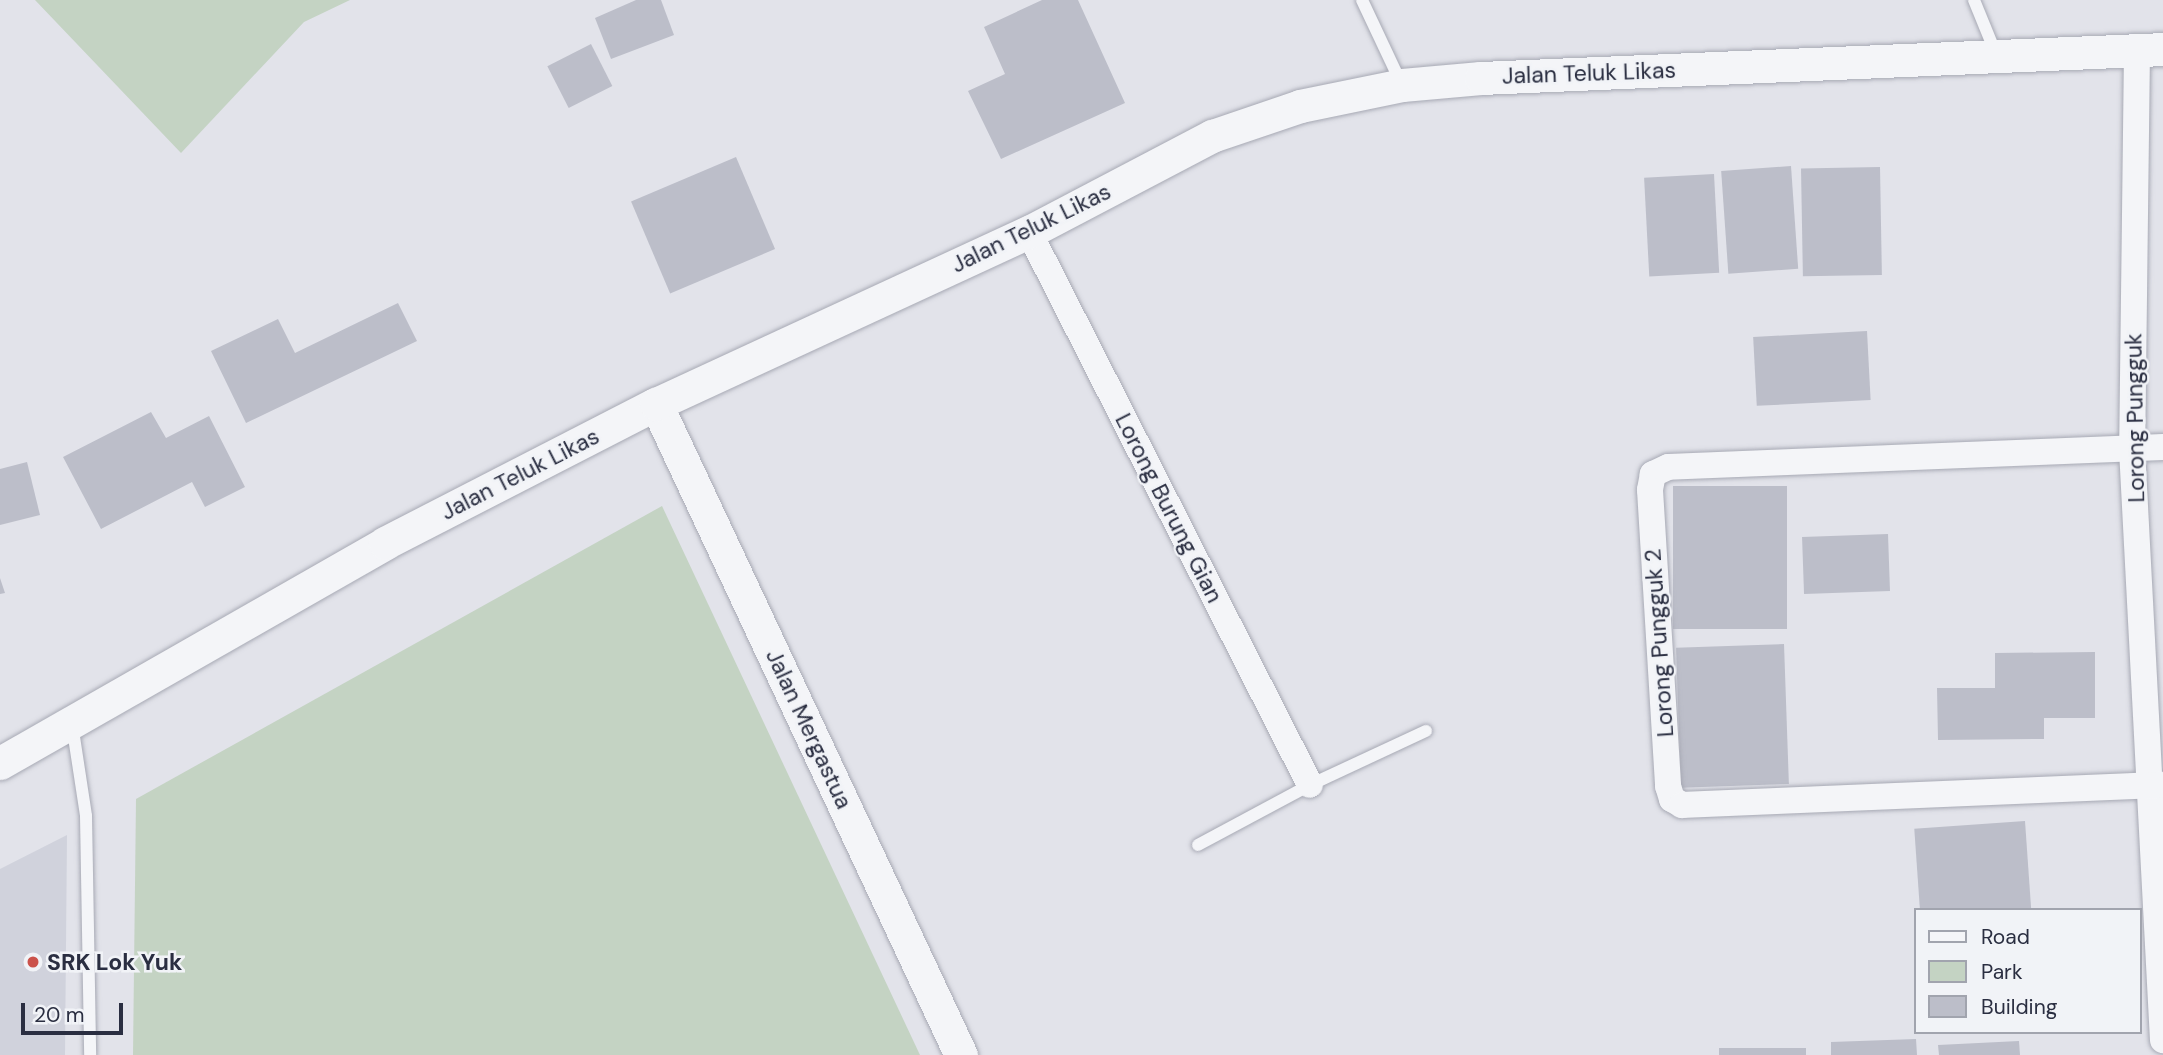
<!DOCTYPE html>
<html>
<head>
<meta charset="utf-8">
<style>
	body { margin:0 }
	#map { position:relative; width:2163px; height:1055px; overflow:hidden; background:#e2e3ea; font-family:"DM Sans",sans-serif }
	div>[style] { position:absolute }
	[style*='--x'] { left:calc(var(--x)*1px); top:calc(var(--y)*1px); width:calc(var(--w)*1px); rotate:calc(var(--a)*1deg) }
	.built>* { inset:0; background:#d0d2dc }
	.green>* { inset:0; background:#c4d3c3 }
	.building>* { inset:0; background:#bcbec9; transform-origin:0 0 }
	.roads { filter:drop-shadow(0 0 2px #a7a9b4) drop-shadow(0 0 2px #a7a9b4) }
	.service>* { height:12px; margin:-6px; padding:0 6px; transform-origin:6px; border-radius:6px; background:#f4f5f8 }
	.minor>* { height:26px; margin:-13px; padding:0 13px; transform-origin:13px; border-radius:13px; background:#f4f5f8 }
	.tertiary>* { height:33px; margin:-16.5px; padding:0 16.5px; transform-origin:16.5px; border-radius:16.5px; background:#f4f5f8 }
	.dots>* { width:19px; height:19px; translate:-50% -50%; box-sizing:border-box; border:4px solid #f1f3f7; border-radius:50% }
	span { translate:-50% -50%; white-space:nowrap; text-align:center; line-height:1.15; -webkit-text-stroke:5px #f1f3f7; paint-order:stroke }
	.street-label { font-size:23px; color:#2a2e41 }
	.poi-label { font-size:23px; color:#2a2e41; font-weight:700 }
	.left { translate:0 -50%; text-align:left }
	.legend { position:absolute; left:1914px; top:908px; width:228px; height:126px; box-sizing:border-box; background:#f1f3f7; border:2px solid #a1a4ae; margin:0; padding:9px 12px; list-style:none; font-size:21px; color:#2a2e41 }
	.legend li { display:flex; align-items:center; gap:14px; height:35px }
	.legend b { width:35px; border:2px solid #a1a4ae }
	.scale { position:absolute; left:21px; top:1003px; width:102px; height:32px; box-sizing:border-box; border:4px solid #2a2e41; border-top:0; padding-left:9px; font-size:21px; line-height:24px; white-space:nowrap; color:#2a2e41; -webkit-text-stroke:5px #f1f3f7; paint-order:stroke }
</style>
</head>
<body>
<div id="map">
	<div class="built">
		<div style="clip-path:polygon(67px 835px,65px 1055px,0 1055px,0 869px)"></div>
	</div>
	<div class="green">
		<div style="clip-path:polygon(35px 0,350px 0,304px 22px,181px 153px)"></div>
		<div style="clip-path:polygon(662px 506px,920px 1055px,133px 1055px,136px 799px)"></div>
	</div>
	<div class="building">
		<div style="clip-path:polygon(636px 0,661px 0,674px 35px,611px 59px,595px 18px)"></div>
		<div style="clip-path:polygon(1042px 0,1078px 0,1125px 103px,1001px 159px,968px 91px,1005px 74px,984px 27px)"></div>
		<div style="left:591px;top:44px;width:47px;height:49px;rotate:63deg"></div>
		<div style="left:736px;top:157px;width:100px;height:114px;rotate:67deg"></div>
		<div style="left:1791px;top:166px;width:103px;height:70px;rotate:86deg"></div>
		<div style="left:1880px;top:167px;width:108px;height:79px;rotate:89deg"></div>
		<div style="left:1714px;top:174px;width:99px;height:70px;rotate:87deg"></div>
		<div style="clip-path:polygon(398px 303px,417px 341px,246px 423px,211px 351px,278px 319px,295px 353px)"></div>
		<div style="left:1867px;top:331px;width:69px;height:114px;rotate:87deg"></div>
		<div style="clip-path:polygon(151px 412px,166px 438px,209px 416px,245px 487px,205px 507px,192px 482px,101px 529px,63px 457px)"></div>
		<div style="clip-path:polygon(27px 462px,40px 515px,0 525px,0 469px)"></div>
		<div style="left:1787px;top:486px;width:143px;height:114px;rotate:90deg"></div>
		<div style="left:1888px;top:534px;width:57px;height:86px;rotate:88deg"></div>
		<div style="clip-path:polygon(0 578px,5px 593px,0 594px)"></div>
		<div style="left:1784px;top:644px;width:140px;height:108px;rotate:88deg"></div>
		<div style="clip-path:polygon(2095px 652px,2095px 718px,2044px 718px,2044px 739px,1938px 740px,1937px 688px,1995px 688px,1995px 653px)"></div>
		<div style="left:2025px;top:821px;width:89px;height:111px;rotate:86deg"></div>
		<div style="clip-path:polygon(1916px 1039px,1917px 1055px,1831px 1055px,1831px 1042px)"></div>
		<div style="clip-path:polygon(2019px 1041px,2020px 1055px,1939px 1055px,1938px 1045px)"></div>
		<div style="left:1719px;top:1048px;width:87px;height:7px"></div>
	</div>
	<div class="roads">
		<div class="service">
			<div style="--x:1362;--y:0;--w:94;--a:64.8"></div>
			<div style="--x:1974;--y:0;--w:58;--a:67.8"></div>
			<div style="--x:72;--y:724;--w:93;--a:81.3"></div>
			<div style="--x:86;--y:816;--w:239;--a:89"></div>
			<div style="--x:1198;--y:845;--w:127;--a:-28.2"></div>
			<div style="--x:1310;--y:785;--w:128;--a:-25"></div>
		</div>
		<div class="minor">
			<div style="--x:2137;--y:50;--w:399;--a:90.7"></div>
			<div style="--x:2132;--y:449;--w:592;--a:87"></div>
			<div style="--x:1029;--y:232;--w:620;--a:63.06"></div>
			<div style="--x:2163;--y:447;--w:495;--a:177.7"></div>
			<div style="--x:1668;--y:467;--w:17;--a:155"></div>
			<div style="--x:1653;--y:474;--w:16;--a:101"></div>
			<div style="--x:1650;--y:490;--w:297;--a:86.5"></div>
			<div style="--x:1668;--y:786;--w:14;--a:73"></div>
			<div style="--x:1672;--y:799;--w:12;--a:31"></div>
			<div style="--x:1682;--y:805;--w:481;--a:-2.4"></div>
		</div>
		<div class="tertiary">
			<div style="--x:656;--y:404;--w:719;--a:64.9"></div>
			<div style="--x:0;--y:763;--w:443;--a:-29.7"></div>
			<div style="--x:385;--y:543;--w:305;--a:-27.2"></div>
			<div style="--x:656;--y:404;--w:411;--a:-24.8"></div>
			<div style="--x:1029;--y:232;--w:207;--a:-27.7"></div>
			<div style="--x:1212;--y:136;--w:93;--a:-18.8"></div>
			<div style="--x:1300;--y:106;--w:104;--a:-11.6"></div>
			<div style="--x:1402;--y:85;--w:79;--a:-5.1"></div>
			<div style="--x:1481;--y:78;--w:683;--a:-2.43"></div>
		</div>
	</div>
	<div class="dots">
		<div style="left:33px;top:962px;background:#cb524b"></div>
	</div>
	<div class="street-label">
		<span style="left:1589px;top:73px;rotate:-2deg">Jalan Teluk Likas</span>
		<span style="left:1031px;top:228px;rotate:-26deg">Jalan Teluk Likas</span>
		<span style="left:2135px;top:418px;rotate:-91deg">Lorong Pungguk</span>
		<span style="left:520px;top:474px;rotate:-27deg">Jalan Teluk Likas</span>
		<span style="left:1169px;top:508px;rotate:63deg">Lorong Burung Gian</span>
		<span style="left:1659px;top:643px;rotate:-94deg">Lorong Pungguk 2</span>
		<span style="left:809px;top:729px;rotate:65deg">Jalan Mergastua</span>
	</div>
	<div class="poi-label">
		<span class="left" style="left:47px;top:962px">SRK Lok Yuk</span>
	</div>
	<ul class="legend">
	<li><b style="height:9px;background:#f4f5f8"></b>Road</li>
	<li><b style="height:19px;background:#c4d3c3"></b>Park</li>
	<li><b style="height:19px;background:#bcbec9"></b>Building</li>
	</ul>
	<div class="scale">20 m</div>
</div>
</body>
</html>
